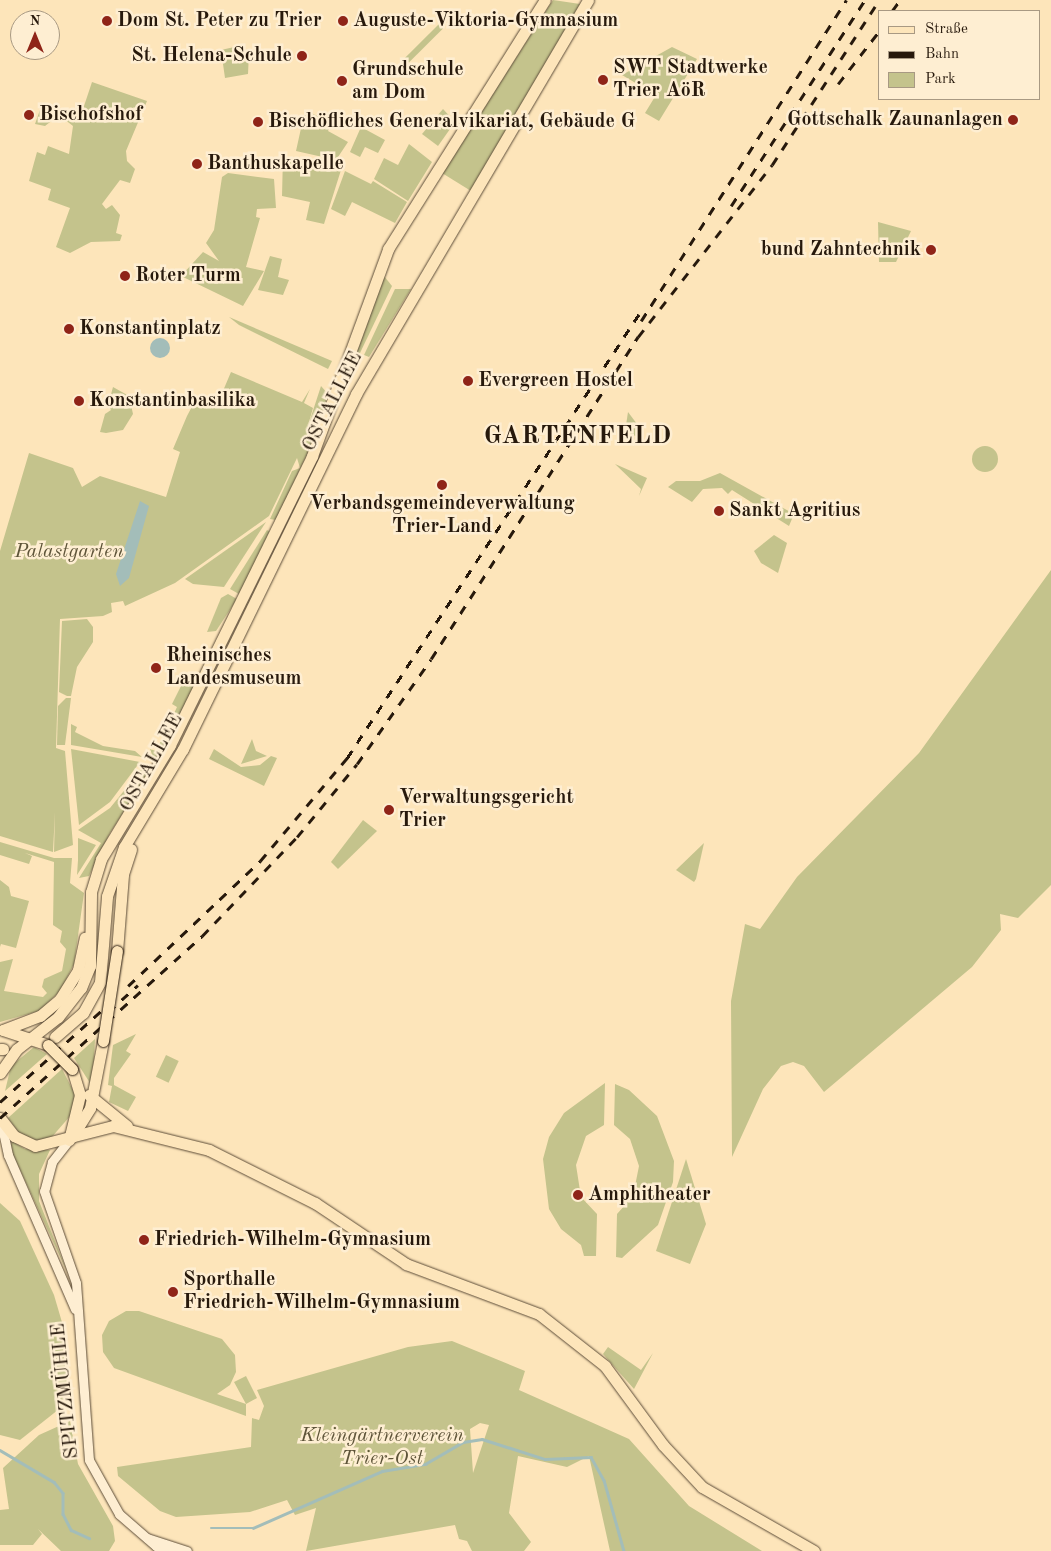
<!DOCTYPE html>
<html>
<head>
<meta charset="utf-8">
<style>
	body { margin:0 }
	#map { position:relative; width:1051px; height:1551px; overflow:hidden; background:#fde5ba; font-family:"Old Standard TT",serif }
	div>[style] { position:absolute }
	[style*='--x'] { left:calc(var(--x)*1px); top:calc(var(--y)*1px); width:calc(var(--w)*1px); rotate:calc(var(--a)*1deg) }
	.green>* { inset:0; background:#c4c38c; transform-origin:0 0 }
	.round { border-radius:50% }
	.water>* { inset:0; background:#a3bdb9 }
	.stream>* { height:2.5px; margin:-1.25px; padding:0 1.25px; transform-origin:1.25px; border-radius:1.25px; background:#a3bdb9 }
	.roads { filter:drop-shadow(0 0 1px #5c4c38) drop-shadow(0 0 1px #5c4c38) }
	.minor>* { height:9px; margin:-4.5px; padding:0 4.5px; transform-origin:4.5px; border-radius:4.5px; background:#feeed2 }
	.major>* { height:11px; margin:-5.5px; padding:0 5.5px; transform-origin:5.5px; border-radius:5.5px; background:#fde5ba }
	.rail>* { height:2.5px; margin-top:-1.25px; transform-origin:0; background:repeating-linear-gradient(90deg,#27190c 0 9px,transparent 0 18px) }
	.bridges { filter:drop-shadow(0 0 1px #27190c) drop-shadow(0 0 1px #27190c) }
	.major-bridge>* { height:11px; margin:-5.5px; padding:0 5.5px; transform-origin:5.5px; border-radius:5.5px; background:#fde5ba }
	.dots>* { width:14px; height:14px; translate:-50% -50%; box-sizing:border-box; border:2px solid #feeed2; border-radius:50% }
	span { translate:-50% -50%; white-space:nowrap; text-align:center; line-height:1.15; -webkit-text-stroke:5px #feeed2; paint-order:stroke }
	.poi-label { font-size:20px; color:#27190c; font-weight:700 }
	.left { translate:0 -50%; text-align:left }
	.right { translate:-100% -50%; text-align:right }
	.street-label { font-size:20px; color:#27190c }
	.park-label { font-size:20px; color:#5e5439; font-style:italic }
	.district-label { font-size:25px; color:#27190c; font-weight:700; letter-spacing:1px }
	.legend { position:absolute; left:878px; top:10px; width:162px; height:90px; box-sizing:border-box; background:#feeed2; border:1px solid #a89983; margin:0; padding:6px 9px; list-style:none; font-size:15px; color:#27190c }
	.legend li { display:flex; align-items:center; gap:10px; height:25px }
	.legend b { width:25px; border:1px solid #a89983 }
	.north { position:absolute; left:10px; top:10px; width:50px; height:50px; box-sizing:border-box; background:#feeed2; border:1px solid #a89983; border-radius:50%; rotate:0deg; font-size:14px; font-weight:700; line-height:20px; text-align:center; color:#27190c }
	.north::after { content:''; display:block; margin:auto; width:18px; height:22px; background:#8f2418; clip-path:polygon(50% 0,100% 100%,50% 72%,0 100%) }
</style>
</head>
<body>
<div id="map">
	<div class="green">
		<div style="clip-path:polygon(553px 0,580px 4px,471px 191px,442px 173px)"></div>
		<div style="left:440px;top:23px;width:6px;height:50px;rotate:45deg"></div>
		<div style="clip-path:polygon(243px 45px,243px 53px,249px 53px,248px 74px,225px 78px,221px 50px)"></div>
		<div style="clip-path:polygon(672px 47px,697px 59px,659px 121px,645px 113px,656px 95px,622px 75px)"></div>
		<div style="clip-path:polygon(92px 82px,147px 101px,126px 151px,127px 161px,135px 169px,130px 183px,120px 180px,102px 204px,106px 209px,112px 205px,120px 215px,116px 233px,122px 235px,120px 241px,91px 242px,70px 253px,56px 247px,70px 208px,48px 200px,51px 189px,29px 181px,37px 152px,45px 155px,48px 146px,69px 154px,73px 126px,59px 115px,45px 126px,35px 124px,41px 107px,80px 118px)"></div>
		<div style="clip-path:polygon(443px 109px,455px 122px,438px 146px,422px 134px)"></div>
		<div style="clip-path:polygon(305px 110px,332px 123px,328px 131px,348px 142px,336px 160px,296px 151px)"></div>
		<div style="clip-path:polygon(361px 127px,385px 140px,378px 153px,365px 147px,360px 157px,350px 152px)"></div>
		<div style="clip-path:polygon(409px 144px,432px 162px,408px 201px,374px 179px,384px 158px,398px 165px)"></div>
		<div style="clip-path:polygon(283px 156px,341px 170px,324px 224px,306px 220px,310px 202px,282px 196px)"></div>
		<div style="clip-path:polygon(345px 171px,371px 184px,373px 181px,407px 202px,395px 223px,352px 202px,345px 216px,331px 209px)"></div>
		<div style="clip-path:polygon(228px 173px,274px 179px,276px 208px,257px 209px,256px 217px,260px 218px,246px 267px,264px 271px,243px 306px,181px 276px,203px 252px,219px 261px,206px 243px,214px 230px,222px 177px)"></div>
		<div style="clip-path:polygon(878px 222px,911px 231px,896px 262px,879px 262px)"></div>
		<div style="clip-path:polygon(270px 256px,282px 259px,278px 277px,289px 280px,283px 295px,258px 290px)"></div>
		<div style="clip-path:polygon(384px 276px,392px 286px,360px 353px,357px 352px)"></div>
		<div style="clip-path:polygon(395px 289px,411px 289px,369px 357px,364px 355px)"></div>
		<div style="clip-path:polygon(229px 317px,332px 361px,328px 369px,239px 325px)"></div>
		<div style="clip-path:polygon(231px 372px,302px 402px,310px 389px,304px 403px,313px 408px,307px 429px,321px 386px,328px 394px,313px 442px,276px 520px,270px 519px,292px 471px,300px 468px,297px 458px,269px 516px,175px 583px,125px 606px,123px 601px,111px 603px,112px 612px,103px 616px,60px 619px,56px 748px,65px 751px,73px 845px,54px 852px,55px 812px,53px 852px,0 836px,0 551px,29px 453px,73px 468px,82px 487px,100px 476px,166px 497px,180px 452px,173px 449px,187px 416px,197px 397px,217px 405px)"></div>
		<div style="clip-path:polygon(113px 387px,129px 396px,133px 414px,123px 430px,106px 433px,100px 432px,105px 414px,111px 410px,108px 405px)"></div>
		<div style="clip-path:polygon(628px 412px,643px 432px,641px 438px,625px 432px)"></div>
		<div class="round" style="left:972px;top:446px;width:26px;height:26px"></div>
		<div style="clip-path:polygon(615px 464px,647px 478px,639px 496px,641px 489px)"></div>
		<div style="clip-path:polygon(720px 473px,794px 514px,789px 526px,732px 490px,728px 494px,722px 488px,703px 489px,692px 502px,668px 487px,676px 481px,700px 481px)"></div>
		<div style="clip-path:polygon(266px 522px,224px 587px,193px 584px,185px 579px)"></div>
		<div style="clip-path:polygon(267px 530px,271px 532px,239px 594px,230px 589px)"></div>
		<div style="clip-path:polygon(774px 535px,787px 543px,778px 573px,761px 563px,754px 551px)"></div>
		<div style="clip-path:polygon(1051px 570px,1051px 885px,1018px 918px,1000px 914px,1001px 930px,972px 967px,824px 1092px,804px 1066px,793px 1062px,781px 1066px,763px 1089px,732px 1157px,731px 1001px,745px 924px,760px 929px,797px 877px,919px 753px)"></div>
		<div style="clip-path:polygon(228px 594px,237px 599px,216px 631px,207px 632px,221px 598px)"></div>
		<div style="clip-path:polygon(87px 619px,93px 627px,93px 642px,77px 667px,71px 696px,67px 696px,59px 692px,62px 621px)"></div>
		<div style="clip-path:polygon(185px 678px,193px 678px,195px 683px,159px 757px,153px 757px,150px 749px,156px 751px,168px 727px,164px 720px,170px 722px,177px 707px,172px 704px)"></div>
		<div style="clip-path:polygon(66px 698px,71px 698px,65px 745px,57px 745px,58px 706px)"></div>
		<div style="clip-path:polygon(71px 724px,77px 727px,75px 732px,103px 746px,135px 751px,142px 757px,71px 745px)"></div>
		<div style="clip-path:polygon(252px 739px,256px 751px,267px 756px,241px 764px)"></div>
		<div style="clip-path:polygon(71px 749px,140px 762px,110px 802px,79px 825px)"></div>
		<div style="clip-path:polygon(214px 749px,241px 767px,260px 765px,271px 756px,277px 758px,264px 786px,209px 759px)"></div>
		<div style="clip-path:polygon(144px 766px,150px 771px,110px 833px,89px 876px,79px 878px,101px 843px,78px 830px,110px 808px)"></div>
		<div style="clip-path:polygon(363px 820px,377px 831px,338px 869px,331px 862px)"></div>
		<div style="clip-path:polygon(78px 838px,96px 845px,77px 875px,78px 860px)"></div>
		<div style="clip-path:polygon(0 842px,54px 858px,72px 858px,70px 883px,84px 893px,74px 964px,60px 991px,39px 1011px,0 1022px,0 962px,13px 959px,4px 991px,43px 997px,47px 993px,42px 987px,44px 979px,62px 971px,66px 949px,60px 942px,62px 931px,53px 925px,54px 862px,25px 853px,32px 856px,29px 864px,0 855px)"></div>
		<div style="clip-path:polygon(704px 843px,696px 879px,694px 882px,676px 870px)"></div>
		<div style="clip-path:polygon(0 880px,9px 887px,11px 896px,29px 901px,16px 948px,1px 944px,0 947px)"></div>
		<div style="clip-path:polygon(136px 1034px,126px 1051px,131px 1054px,114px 1078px,114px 1085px,136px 1097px,128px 1111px,109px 1102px,112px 1086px,108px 1085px,113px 1045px)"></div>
		<div style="clip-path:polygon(95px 1039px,94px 1060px,90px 1083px,74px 1058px)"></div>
		<div style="clip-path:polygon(34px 1047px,47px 1054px,5px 1091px,11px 1066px)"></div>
		<div style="left:166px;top:1055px;width:14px;height:24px;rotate:25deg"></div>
		<div style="clip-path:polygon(62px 1069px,75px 1094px,71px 1115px,51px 1138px,36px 1142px,22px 1137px,8px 1118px)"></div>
		<div style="clip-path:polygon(605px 1083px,604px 1125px,586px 1136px,576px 1165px,581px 1197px,597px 1214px,596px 1256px,584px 1256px,581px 1245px,561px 1229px,549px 1209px,543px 1159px,549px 1137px,564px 1113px)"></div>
		<div style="clip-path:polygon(615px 1084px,629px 1090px,657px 1116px,674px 1161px,673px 1182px,658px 1225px,622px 1258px,616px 1257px,617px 1214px,633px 1196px,639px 1166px,630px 1139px,614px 1125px)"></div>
		<div style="clip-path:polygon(12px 1141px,25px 1149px,50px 1150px,39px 1174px,39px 1201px,68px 1274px,10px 1148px)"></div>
		<div style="clip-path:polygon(686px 1159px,706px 1224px,690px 1264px,656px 1251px)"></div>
		<div style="clip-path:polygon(0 1203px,20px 1221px,54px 1295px,66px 1336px,68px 1402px,20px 1440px,0 1435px)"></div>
		<div style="clip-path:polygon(126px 1311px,139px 1311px,222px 1339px,235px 1355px,236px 1372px,230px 1385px,217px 1394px,246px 1404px,234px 1382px,246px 1376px,257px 1398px,246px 1404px,246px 1416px,114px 1368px,103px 1352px,102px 1335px,109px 1321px)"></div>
		<div style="clip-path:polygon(evenodd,452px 1341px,525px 1371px,519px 1390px,629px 1439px,689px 1506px,762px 1551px,610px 1551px,589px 1456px,567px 1467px,518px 1456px,509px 1513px,531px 1542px,524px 1551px,472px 1551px,467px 1541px,459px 1539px,455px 1525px,306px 1551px,316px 1508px,295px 1515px,287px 1500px,250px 1512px,176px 1517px,160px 1511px,118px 1476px,117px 1467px,251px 1447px,252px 1418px,259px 1420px,264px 1406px,257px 1390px,408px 1347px,452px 1341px,480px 1423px,489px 1425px,473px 1473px,470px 1429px,480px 1423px)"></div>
		<div style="clip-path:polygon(608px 1347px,641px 1370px,653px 1353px,634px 1389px,603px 1354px)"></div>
		<div style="clip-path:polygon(70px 1421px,78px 1464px,113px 1526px,115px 1541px,109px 1551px,61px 1551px,38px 1529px,42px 1534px,33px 1545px,0 1545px,0 1510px,9px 1509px,3px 1468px,39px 1435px)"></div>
	</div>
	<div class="water">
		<div class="round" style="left:150px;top:338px;width:20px;height:20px"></div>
		<div style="clip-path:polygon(140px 501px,149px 506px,129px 578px,120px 586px,116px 574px)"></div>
	</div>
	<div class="stream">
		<div style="--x:0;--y:1450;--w:63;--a:30.7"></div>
		<div style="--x:54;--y:1482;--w:14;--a:51"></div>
		<div style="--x:63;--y:1493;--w:21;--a:90"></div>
		<div style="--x:63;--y:1514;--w:18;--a:63"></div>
		<div style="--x:71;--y:1530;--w:20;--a:24"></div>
		<div style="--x:211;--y:1528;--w:42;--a:0"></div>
		<div style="--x:253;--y:1528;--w:141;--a:-23.8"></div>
		<div style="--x:382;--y:1471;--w:44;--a:-9.2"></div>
		<div style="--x:425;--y:1464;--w:44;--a:-30.1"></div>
		<div style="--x:463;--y:1442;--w:19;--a:-9"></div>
		<div style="--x:482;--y:1439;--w:66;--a:17.6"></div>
		<div style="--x:545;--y:1459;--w:46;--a:-2.5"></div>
		<div style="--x:591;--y:1457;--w:26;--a:61"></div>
		<div style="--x:604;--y:1480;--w:74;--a:74.3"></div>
	</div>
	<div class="roads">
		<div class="minor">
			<div style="--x:1;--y:1122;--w:34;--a:78"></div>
			<div style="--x:8;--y:1155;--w:168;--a:66.5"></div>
			<div style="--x:69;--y:1140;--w:28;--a:128"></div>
			<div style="--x:52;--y:1162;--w:30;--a:105"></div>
			<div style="--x:44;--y:1191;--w:97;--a:70.8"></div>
			<div style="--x:76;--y:1283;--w:177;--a:85.8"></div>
			<div style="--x:89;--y:1460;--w:62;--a:60.9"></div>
			<div style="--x:119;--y:1514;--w:49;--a:40.9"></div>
			<div style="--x:156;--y:1546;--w:13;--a:23"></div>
			<div style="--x:147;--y:1538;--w:42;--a:18"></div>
		</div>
		<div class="major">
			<div style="--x:117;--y:951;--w:77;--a:-85.5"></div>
			<div style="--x:123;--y:874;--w:26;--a:-72"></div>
			<div style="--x:3;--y:1030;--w:40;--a:-21"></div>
			<div style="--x:40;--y:1016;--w:26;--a:-40"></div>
			<div style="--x:60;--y:999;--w:34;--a:-58"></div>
			<div style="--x:78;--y:970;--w:33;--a:-78"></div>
			<div style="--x:3;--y:1030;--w:47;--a:18.4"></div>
			<div style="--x:55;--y:1037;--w:37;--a:-41"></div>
			<div style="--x:83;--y:1013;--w:35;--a:-61"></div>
			<div style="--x:100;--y:982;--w:86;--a:-85.3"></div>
			<div style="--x:107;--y:896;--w:52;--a:-70.9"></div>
			<div style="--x:124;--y:847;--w:114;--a:-59"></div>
			<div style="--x:183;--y:749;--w:395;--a:-64"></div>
			<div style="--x:356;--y:394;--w:457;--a:-59.5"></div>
			<div style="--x:0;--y:1049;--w:3;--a:0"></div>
			<div style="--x:0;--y:1073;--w:29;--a:-55"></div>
			<div style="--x:17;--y:1049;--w:52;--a:-38"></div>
			<div style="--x:58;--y:1017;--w:37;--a:-52"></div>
			<div style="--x:81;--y:988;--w:24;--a:-68"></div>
			<div style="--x:90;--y:966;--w:74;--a:-89.2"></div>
			<div style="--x:91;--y:892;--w:34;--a:-73"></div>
			<div style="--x:101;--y:859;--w:133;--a:-58.8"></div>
			<div style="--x:170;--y:745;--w:322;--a:-63.8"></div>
			<div style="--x:312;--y:456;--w:221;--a:-69.8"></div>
			<div style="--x:388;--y:249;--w:294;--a:-57.8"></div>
			<div style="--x:89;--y:1095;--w:49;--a:39.2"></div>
			<div style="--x:0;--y:1118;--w:23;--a:52"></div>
			<div style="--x:14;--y:1136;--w:23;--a:25"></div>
			<div style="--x:35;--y:1146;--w:81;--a:-14.4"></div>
			<div style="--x:113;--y:1126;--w:99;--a:14"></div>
			<div style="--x:209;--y:1150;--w:119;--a:26.6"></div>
			<div style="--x:315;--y:1203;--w:110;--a:33.8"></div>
			<div style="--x:406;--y:1264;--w:142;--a:20.6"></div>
			<div style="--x:539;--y:1314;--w:84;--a:38.2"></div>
			<div style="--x:605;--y:1366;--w:98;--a:53.7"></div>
			<div style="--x:663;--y:1445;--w:57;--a:47.1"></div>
			<div style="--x:702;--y:1487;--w:129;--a:29.7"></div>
			<div style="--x:72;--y:1137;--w:34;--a:-58"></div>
			<div style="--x:90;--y:1108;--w:68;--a:-79"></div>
			<div style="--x:69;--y:1140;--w:46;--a:-76.3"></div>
			<div style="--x:80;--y:1095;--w:27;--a:-107"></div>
		</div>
	</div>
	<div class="rail">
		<div style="--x:892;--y:11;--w:14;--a:-54"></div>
		<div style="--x:838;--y:84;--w:68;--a:-52.1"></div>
		<div style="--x:731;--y:206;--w:246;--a:-57"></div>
		<div style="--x:641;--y:321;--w:381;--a:-57.4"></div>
		<div style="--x:128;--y:986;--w:182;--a:-43.4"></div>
		<div style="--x:260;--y:861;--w:135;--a:-49.8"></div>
		<div style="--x:347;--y:758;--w:535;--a:-56.67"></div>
		<div style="--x:108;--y:1012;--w:40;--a:-42"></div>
		<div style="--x:0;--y:1102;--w:149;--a:-42"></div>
		<div style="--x:0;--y:1118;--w:272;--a:-42"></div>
		<div style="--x:202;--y:936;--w:137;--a:-46.2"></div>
		<div style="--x:297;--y:837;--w:94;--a:-50.6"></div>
		<div style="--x:357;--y:764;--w:128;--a:-54.8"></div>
		<div style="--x:431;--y:659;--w:383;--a:-57.3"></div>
		<div style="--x:638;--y:337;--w:218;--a:-52.1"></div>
		<div style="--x:772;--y:165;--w:197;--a:-57"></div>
	</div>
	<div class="bridges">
		<div class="major-bridge">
			<div style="--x:103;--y:1041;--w:91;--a:-81.2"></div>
			<div style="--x:48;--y:1045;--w:34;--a:45"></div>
		</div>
	</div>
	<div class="dots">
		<div style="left:107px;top:21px;background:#8f2418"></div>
		<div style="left:343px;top:21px;background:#8f2418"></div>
		<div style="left:302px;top:56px;background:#8f2418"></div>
		<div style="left:603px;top:80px;background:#8f2418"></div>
		<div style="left:342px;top:81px;background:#8f2418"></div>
		<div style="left:29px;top:115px;background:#8f2418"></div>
		<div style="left:1013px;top:120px;background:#8f2418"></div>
		<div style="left:258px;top:122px;background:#8f2418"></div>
		<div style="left:197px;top:164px;background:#8f2418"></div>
		<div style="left:931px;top:250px;background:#8f2418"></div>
		<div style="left:125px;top:276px;background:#8f2418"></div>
		<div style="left:69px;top:329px;background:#8f2418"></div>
		<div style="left:468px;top:381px;background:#8f2418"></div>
		<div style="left:79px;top:401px;background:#8f2418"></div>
		<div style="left:442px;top:485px;background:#8f2418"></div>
		<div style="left:719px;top:511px;background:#8f2418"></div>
		<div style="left:156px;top:668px;background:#8f2418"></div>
		<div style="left:389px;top:810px;background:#8f2418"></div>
		<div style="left:578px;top:1195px;background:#8f2418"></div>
		<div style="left:144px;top:1240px;background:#8f2418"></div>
		<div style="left:173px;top:1292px;background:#8f2418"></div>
	</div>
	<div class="poi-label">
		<span class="left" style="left:117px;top:21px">Dom St. Peter zu Trier</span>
		<span class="left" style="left:353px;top:21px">Auguste-Viktoria-Gymnasium</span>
		<span class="right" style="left:292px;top:56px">St. Helena-Schule</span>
		<span class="left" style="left:613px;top:80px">SWT Stadtwerke<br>Trier AöR</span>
		<span class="left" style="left:352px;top:82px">Grundschule<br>am Dom</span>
		<span class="left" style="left:39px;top:115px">Bischofshof</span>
		<span class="right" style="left:1003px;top:120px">Gottschalk Zaunanlagen</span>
		<span class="left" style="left:268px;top:122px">Bischöfliches Generalvikariat, Gebäude G</span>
		<span class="left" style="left:207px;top:164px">Banthuskapelle</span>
		<span class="right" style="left:921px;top:250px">bund Zahntechnik</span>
		<span class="left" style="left:135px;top:276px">Roter Turm</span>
		<span class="left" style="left:79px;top:329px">Konstantinplatz</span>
		<span class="left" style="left:478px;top:381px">Evergreen Hostel</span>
		<span class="left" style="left:89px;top:401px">Konstantinbasilika</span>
		<span style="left:442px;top:516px">Verbandsgemeindeverwaltung<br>Trier-Land</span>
		<span class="left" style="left:729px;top:511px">Sankt Agritius</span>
		<span class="left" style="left:166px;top:668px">Rheinisches<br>Landesmuseum</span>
		<span class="left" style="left:399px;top:810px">Verwaltungsgericht<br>Trier</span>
		<span class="left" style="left:588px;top:1195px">Amphitheater</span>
		<span class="left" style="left:154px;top:1240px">Friedrich-Wilhelm-Gymnasium</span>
		<span class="left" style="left:183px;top:1292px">Sporthalle<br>Friedrich-Wilhelm-Gymnasium</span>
	</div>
	<div class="street-label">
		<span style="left:333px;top:402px;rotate:-63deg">OSTALLEE</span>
		<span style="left:152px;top:763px;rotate:-61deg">OSTALLEE</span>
		<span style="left:66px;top:1391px;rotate:-96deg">SPITZMÜHLE</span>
	</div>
	<div class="park-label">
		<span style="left:69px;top:552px">Palastgarten</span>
		<span style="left:382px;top:1448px">Kleingärtnerverein<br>Trier-Ost</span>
	</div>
	<div class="district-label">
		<span style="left:578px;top:437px">GARTENFELD</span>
	</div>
	<ul class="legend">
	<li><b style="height:6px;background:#fde5ba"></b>Straße</li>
	<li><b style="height:6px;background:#27190c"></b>Bahn</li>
	<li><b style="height:14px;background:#c4c38c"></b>Park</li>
	</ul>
	<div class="north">N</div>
</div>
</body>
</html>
